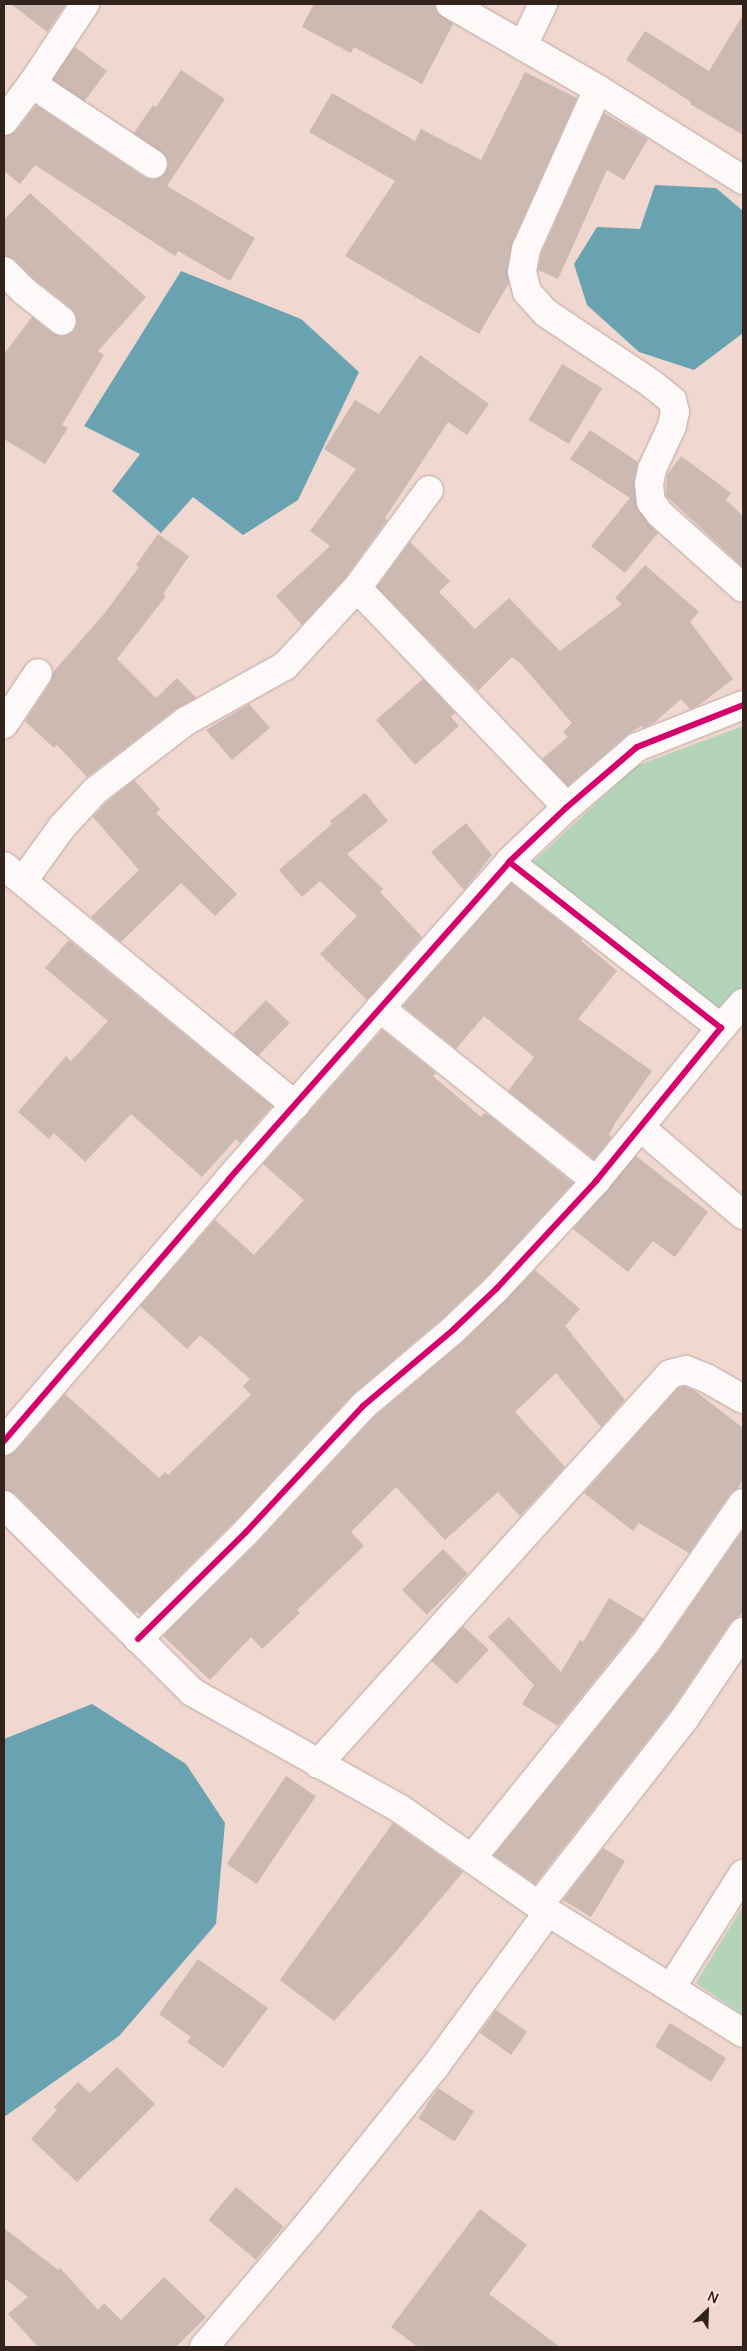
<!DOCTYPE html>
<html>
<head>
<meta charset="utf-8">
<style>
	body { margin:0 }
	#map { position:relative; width:747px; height:2351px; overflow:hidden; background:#f0d7cf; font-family:Manrope,sans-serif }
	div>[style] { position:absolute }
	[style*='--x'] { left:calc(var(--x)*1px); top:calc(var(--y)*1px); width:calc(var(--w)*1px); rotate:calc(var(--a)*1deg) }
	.green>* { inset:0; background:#b4d4b9 }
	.water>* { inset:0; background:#69a3b2 }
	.building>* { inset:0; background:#ccb9b2; transform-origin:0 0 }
	.roads { filter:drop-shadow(0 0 1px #baa7a1) drop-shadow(0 0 1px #baa7a1) }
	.street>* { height:28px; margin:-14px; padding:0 14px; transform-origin:14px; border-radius:14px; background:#fdf9f8 }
	.cycleway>* { height:6px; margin:-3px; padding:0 3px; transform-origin:3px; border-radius:3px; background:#d6006c }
	span { translate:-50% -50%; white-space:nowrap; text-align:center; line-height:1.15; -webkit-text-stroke:4px #fde3da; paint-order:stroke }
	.frame { position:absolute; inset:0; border:5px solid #33231d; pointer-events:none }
	.north { position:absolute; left:682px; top:2286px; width:50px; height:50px; -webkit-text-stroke:4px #fde3da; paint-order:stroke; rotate:24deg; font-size:14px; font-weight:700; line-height:20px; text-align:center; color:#33231d }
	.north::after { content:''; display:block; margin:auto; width:18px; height:22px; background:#33231d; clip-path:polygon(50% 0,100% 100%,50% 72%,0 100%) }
</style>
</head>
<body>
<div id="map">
	<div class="green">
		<div style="clip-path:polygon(743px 726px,743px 1007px,730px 1020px,533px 862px,636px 766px)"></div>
		<div style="clip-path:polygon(743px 1906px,743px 2015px,696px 1983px)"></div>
	</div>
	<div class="water">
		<div style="clip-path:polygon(655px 185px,716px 188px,743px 211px,743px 333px,694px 370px,639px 352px,587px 305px,574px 264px,597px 227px,640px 229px)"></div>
		<div style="clip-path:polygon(181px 271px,301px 319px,359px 372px,298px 500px,243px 535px,193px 497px,161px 533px,112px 491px,140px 454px,84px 426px)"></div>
		<div style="clip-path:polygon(92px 1704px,186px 1764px,225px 1823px,216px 1924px,119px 2036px,4px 2117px,4px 1739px)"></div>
	</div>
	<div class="building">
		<div style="clip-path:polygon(11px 4px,66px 4px,47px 32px)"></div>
		<div style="clip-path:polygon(314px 4px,434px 4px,437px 12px,453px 24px,422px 84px,354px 47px,351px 53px,302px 27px)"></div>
		<div style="clip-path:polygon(743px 15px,743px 135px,690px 104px,691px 102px,626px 60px,645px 31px,709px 71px)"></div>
		<div style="left:75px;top:47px;width:40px;height:39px;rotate:37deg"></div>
		<div style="clip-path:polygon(181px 70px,225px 99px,167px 186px,255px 238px,230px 281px,178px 251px,175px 256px,35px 165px,20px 184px,4px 171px,4px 136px,16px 131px,36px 105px,144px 177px,153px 180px,160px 178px,166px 172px,168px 165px,167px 157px,134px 133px,153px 105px,156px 107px)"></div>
		<div style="clip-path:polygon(525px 72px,577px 98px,512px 243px,507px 269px,509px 283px,479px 334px,345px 256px,395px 181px,309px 132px,332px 93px,415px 141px,421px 129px,481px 160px)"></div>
		<div style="clip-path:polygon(604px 113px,648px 139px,624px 180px,607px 170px,558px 279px,538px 270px,541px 254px)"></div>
		<div style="clip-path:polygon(30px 193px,146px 297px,98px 351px,104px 355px,62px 425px,68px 428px,45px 464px,4px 439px,4px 354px,32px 317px,52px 333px,60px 336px,68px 335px,74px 331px,77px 323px,76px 315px,72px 309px,34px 279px,15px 260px,4px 256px,4px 220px)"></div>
		<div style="clip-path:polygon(420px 355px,489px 404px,467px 435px,448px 422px,385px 518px,387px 520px,345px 578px,302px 625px,276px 596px,330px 546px,310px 531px,356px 469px,324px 449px,355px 400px,379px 414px)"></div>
		<div style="left:562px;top:364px;width:47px;height:65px;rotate:31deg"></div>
		<div style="clip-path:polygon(590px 430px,638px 462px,634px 481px,636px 504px,648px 523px,658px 533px,625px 573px,591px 546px,630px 498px,570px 459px)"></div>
		<div style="clip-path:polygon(681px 456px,731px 493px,726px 500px,743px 516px,743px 567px,666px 496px,667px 475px)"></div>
		<div style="clip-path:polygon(158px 534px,189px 556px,163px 594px,166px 596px,117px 659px,156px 698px,177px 678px,196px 698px,176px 709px,87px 777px,57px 745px,54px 748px,25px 721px,51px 682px,53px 672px,104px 614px,139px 567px,136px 565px)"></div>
		<div style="clip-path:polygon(410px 542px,450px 581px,439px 592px,475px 629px,509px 598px,560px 651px,622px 604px,615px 598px,645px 565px,699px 612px,690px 622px,733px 679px,698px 706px,690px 709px,681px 699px,654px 723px,643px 728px,641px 726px,627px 735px,568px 786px,542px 759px,568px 737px,563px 732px,572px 723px,520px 663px,512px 657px,478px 691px,377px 587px)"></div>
		<div style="clip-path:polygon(423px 679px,455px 713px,451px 717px,459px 726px,415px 765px,376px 720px)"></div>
		<div style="clip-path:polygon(249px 704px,270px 728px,232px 760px,206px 730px)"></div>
		<div style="clip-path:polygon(134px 780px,160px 809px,156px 813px,237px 894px,215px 916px,181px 883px,121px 942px,91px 917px,139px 870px,93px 817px,106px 803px)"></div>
		<div style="clip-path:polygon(365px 793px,388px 821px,347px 854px,383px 889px,380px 892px,422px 937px,367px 1000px,320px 954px,357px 916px,320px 881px,302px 897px,279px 870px,332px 824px,330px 821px)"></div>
		<div style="clip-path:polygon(466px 823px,492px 855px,464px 890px,431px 852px)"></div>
		<div style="clip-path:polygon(511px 883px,582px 939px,581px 941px,617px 971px,578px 1019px,652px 1071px,615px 1123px,609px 1135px,612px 1137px,594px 1159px,508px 1091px,534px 1057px,484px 1016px,456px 1049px,403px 1006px)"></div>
		<div style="clip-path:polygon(69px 940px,272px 1106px,240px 1143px,236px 1139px,202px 1177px,131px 1114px,85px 1162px,54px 1133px,49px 1139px,18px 1112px,66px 1056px,71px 1061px,108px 1021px,45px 968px)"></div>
		<div style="left:266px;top:1000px;width:33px;height:47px;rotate:44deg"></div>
		<div style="clip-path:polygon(382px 1030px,436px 1073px,433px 1076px,481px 1117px,484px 1113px,490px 1116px,573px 1183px,486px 1277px,444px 1317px,352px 1395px,235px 1521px,140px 1615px,137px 1612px,135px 1613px,15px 1494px,4px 1490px,4px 1456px,16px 1451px,65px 1394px,159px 1478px,165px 1472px,168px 1475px,251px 1395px,243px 1386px,250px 1379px,200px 1335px,187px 1349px,140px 1306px,215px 1220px,254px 1255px,304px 1200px,263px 1164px)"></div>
		<div style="clip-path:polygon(636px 1156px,708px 1212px,675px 1257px,653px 1241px,628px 1272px,573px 1229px)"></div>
		<div style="clip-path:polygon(535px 1270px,580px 1309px,565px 1326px,625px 1400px,601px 1427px,556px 1373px,515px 1412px,565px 1467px,520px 1516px,498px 1492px,445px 1540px,396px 1487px,351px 1532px,364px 1546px,297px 1610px,300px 1613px,262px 1649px,251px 1637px,210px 1680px,163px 1636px,257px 1543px,374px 1417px,465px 1340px)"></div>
		<div style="clip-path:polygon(685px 1386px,695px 1391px,743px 1428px,743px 1480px,738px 1488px,730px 1494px,689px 1553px,639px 1523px,633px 1531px,584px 1493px,678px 1388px)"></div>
		<div style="clip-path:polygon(743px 1530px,743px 1613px,730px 1623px,672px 1709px,535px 1884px,494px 1855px,659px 1651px)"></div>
		<div style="left:443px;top:1549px;width:35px;height:58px;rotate:45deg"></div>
		<div style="clip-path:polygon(609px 1598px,644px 1619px,558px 1726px,522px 1704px,534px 1685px,488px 1637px,509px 1617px,561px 1672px,580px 1640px,583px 1642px)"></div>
		<div style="left:463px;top:1626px;width:35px;height:47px;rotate:43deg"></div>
		<div style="left:286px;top:1776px;width:36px;height:106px;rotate:34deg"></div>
		<div style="clip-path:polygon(393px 1823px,463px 1872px,400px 1947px,334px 2021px,280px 1980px)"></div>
		<div style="clip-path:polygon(603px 1848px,625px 1861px,591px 1917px,563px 1900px)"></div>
		<div style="clip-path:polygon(198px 1959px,268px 2008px,223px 2068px,187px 2042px,191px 2037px,159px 2014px)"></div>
		<div style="left:496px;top:2010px;width:38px;height:28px;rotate:35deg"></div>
		<div style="left:670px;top:2023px;width:66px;height:28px;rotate:32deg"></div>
		<div style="clip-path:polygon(117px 2067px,155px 2104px,77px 2182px,31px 2139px,57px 2110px,54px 2107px,78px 2082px,90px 2093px)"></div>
		<div style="left:438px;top:2088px;width:43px;height:36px;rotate:33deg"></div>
		<div style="left:236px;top:2187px;width:62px;height:43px;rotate:40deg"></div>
		<div style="clip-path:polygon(480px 2209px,527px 2245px,489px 2294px,560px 2347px,418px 2347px,391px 2327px)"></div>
		<div style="clip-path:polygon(4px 2228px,58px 2270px,60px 2268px,98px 2310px,104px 2303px,121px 2320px,164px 2277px,206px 2317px,176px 2347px,38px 2347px,8px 2314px,28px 2297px,4px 2278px)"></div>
	</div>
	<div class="roads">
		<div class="street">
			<div style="--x:450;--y:4;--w:171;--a:29.9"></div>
			<div style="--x:598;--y:89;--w:171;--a:32.1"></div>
			<div style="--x:523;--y:46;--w:47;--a:-64.5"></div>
			<div style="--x:32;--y:84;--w:96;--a:-56.5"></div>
			<div style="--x:598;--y:89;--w:175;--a:114.2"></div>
			<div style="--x:526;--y:249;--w:23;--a:100"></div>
			<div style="--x:522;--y:272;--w:21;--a:76"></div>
			<div style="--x:527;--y:292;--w:28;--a:48"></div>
			<div style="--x:546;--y:313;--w:128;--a:33.8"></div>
			<div style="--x:652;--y:384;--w:26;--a:39"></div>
			<div style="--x:672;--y:400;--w:12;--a:76"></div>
			<div style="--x:675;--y:412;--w:14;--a:102"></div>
			<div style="--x:672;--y:426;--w:47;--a:114.9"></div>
			<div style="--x:652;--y:469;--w:15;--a:101"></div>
			<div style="--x:649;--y:484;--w:18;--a:84"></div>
			<div style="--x:651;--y:502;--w:15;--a:53"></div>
			<div style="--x:660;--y:514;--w:111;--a:41.7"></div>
			<div style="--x:4;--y:121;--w:46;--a:-52.9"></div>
			<div style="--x:32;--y:84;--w:145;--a:33.5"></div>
			<div style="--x:4;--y:271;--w:28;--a:45"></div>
			<div style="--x:24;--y:291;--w:48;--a:38.3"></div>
			<div style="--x:429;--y:490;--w:122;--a:126.3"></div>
			<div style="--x:357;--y:588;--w:303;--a:46.2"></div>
			<div style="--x:4;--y:724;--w:61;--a:-56.3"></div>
			<div style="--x:4;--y:866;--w:377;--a:39.4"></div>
			<div style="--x:23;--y:881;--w:67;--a:-54.2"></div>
			<div style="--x:62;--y:827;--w:49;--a:-47.5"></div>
			<div style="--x:95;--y:791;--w:115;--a:-37.6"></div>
			<div style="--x:186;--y:721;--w:113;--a:-29.1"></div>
			<div style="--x:285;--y:666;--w:106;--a:-47.3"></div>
			<div style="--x:380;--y:1008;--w:277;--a:38.7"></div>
			<div style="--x:721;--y:1028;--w:33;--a:-49"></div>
			<div style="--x:641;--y:1128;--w:134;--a:40.5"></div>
			<div style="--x:4;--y:1441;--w:345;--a:-49.3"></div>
			<div style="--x:229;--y:1179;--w:423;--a:-48.5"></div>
			<div style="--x:509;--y:862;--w:80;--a:-43.5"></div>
			<div style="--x:567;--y:807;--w:92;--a:-40.6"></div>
			<div style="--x:637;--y:747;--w:114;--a:-21.6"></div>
			<div style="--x:4;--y:1505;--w:265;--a:44.8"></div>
			<div style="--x:192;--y:1692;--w:237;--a:29.3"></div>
			<div style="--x:399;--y:1808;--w:182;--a:34.9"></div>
			<div style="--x:548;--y:1912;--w:229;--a:31.8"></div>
			<div style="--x:138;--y:1639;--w:152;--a:-44.7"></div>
			<div style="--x:246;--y:1532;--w:172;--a:-47.1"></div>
			<div style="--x:363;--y:1406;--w:119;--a:-40.2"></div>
			<div style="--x:454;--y:1329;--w:59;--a:-43.6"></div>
			<div style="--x:497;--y:1288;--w:146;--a:-47.2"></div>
			<div style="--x:596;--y:1181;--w:198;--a:-50.8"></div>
			<div style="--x:721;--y:1028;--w:269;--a:-141.9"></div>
			<div style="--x:318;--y:1764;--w:525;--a:-47.93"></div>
			<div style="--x:670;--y:1374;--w:16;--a:-14"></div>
			<div style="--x:686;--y:1370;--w:24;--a:22"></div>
			<div style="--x:708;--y:1379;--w:40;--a:29.7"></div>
			<div style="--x:472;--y:1858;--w:279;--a:-51.1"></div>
			<div style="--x:647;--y:1641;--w:168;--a:-55.2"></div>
			<div style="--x:539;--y:1905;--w:237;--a:-52"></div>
			<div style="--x:685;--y:1718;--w:104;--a:-56"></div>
			<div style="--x:671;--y:1988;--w:135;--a:-57.7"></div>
			<div style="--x:204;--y:2347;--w:164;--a:-49.7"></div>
			<div style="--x:310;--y:2222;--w:198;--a:-51.2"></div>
			<div style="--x:434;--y:2068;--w:193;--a:-53.8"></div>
		</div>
	</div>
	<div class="cycleway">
		<div style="--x:4;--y:1441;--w:345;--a:-49.3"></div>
		<div style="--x:229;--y:1179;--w:423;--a:-48.5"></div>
		<div style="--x:509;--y:862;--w:80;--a:-43.5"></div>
		<div style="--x:567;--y:807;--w:92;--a:-40.6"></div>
		<div style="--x:637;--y:747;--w:114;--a:-21.6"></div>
		<div style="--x:138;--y:1639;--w:152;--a:-44.7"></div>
		<div style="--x:246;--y:1532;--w:172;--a:-47.1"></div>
		<div style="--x:363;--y:1406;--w:119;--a:-40.2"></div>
		<div style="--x:454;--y:1329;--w:59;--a:-43.6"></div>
		<div style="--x:497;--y:1288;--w:146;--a:-47.2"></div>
		<div style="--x:596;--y:1181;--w:198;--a:-50.8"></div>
		<div style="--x:721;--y:1028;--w:269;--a:-141.9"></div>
	</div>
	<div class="frame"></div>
	<div class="north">N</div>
</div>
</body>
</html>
